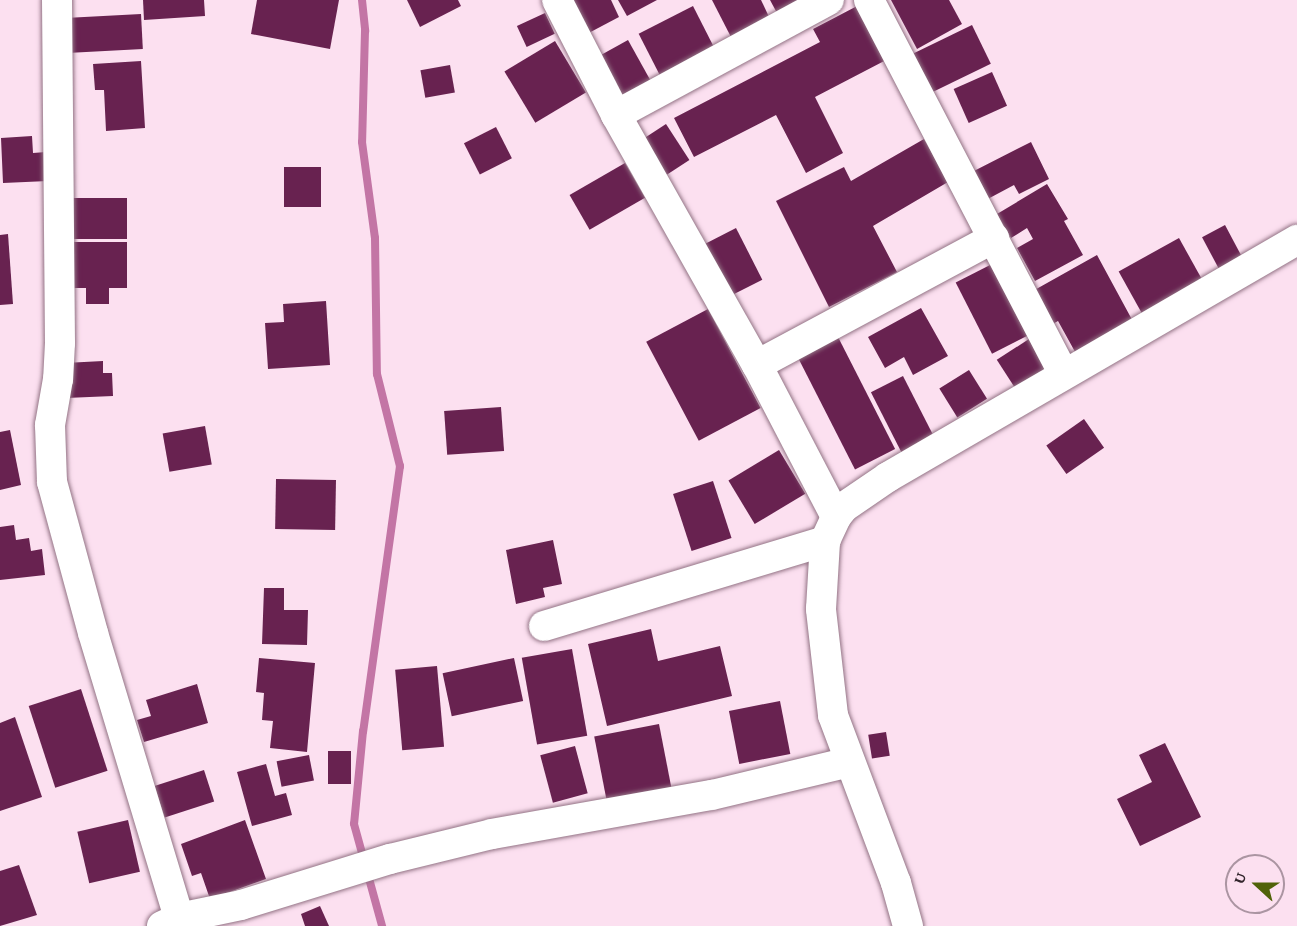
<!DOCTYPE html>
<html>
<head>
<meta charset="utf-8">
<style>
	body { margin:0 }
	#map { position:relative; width:1297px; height:926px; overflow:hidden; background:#fce0f0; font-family:"Crimson Pro",serif }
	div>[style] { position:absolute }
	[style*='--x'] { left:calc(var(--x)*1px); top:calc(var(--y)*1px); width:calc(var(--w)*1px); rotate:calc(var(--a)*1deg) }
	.stream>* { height:8px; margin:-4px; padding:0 4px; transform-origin:4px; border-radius:4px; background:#c375a5 }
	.building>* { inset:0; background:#682250; transform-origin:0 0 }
	.roads { filter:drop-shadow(0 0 2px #937385) drop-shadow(0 0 2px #937385) }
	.minor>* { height:30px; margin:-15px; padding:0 15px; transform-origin:15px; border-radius:15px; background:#fff }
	span { translate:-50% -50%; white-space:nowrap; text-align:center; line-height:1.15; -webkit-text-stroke:6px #fce0f0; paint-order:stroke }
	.north { position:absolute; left:1225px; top:854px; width:60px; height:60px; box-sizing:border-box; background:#fce0f0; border:2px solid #ab95a2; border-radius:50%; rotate:291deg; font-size:16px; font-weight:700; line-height:24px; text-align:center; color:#32252c }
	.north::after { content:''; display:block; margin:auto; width:21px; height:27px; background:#506209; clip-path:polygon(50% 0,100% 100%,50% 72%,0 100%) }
</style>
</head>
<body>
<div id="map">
	<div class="stream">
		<div style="--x:362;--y:0;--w:31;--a:84"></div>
		<div style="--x:365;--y:31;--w:111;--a:91.5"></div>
		<div style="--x:362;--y:142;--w:97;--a:82.3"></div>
		<div style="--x:375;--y:238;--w:136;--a:89.2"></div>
		<div style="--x:377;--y:374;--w:95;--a:76"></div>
		<div style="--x:400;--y:466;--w:268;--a:97.9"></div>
		<div style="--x:363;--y:731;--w:93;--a:95.5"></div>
		<div style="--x:354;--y:824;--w:106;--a:74.6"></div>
	</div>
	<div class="building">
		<div style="clip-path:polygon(143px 0,204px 0,205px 16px,144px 20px)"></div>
		<div style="clip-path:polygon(257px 0,339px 0,330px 49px,251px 34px)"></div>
		<div style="clip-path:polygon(407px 0,458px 0,461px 6px,420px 27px)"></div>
		<div style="clip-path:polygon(566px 0,611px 0,619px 17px,583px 36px)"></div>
		<div style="clip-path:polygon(618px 0,657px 0,627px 16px)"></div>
		<div style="clip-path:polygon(712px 0,761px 0,770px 19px,732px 39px)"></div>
		<div style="clip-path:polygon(770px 0,800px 0,777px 13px)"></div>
		<div style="clip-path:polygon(891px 0,949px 0,962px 24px,917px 49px)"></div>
		<div style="clip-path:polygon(861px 4px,888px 59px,815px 97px,843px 153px,806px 173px,776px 115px,694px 157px,674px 118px,820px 42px,813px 29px)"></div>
		<div style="left:693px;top:6px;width:49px;height:61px;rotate:63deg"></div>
		<div style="left:545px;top:13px;width:23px;height:31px;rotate:65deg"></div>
		<div style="left:141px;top:14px;width:35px;height:71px;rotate:87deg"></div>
		<div style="left:972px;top:25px;width:43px;height:67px;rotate:64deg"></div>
		<div style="left:628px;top:40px;width:51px;height:33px;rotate:61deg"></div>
		<div style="left:555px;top:41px;width:60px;height:59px;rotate:59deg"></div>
		<div style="clip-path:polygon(141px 61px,145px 128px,106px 131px,104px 90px,95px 90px,93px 64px)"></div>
		<div style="left:450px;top:65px;width:28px;height:30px;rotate:80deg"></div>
		<div style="left:992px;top:72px;width:37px;height:42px;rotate:66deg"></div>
		<div style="left:666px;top:124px;width:43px;height:32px;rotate:57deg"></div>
		<div style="left:496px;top:127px;width:35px;height:36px;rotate:63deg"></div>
		<div style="clip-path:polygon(32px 136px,33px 153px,46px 152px,48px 181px,3px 183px,1px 138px)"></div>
		<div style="clip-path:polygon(924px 139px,948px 182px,873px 226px,897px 272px,829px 307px,776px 201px,844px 167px,851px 181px)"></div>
		<div style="clip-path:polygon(1031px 142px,1049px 179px,1019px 194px,1014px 185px,984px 201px,970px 173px)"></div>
		<div style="left:625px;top:163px;width:40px;height:64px;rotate:60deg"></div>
		<div style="left:284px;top:167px;width:37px;height:40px"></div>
		<div style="clip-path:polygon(1047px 184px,1068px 219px,1064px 221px,1083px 255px,1035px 281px,1017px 248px,1033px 239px,1027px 228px,1011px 238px,997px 214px)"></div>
		<div style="left:69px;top:198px;width:58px;height:41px"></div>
		<div style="left:1225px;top:225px;width:44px;height:26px;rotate:62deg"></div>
		<div style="left:736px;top:228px;width:58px;height:35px;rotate:63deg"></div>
		<div style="clip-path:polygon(8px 234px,13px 304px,0 305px,0 235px)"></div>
		<div style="left:1179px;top:238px;width:53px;height:69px;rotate:61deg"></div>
		<div style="clip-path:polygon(72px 242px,127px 242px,127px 288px,109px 288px,109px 304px,86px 304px,86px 288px,72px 288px)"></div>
		<div style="clip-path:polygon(1097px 255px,1136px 327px,1079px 359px,1058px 321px,1049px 326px,1031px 292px)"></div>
		<div style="left:994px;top:263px;width:80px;height:43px;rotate:63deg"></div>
		<div style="clip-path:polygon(326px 301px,330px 365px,268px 369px,265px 323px,284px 322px,283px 304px)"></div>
		<div style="clip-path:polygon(921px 308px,948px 356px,913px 375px,904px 357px,885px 368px,868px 337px)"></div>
		<div style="left:708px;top:309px;width:112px;height:70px;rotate:62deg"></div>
		<div style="left:837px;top:335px;width:128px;height:45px;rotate:63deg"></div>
		<div style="left:1032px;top:337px;width:38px;height:42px;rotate:57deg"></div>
		<div style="clip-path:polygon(103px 361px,103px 373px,112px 373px,113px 396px,66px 398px,65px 363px)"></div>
		<div style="left:969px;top:370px;width:34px;height:35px;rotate:58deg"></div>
		<div style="left:903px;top:376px;width:68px;height:36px;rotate:63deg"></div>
		<div style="left:501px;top:407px;width:44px;height:57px;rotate:86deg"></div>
		<div style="left:1084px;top:419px;width:35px;height:46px;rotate:55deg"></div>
		<div style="left:205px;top:426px;width:39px;height:43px;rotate:80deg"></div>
		<div style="clip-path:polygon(10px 430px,21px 485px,0 490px,0 432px)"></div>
		<div style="left:779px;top:450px;width:51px;height:59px;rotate:59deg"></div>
		<div style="left:276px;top:479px;width:60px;height:50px;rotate:1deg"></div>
		<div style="left:713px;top:481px;width:60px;height:42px;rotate:72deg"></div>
		<div style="clip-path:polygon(14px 525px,16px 540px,29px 538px,31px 551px,42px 549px,45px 575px,0 580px,0 527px)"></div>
		<div style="clip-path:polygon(553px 540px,562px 584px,543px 588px,545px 597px,516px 604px,506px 550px)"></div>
		<div style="clip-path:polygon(264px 588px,284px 588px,284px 610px,308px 610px,307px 645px,262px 644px)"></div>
		<div style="clip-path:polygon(651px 629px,658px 661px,720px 646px,732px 696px,607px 726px,588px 644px)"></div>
		<div style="left:572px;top:649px;width:88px;height:51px;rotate:80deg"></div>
		<div style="clip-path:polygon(259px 658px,315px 663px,307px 752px,270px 748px,273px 721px,262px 720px,264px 693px,256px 692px)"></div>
		<div style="left:514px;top:658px;width:44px;height:73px;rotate:78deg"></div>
		<div style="left:437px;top:666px;width:81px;height:42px;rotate:85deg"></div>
		<div style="clip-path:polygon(197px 684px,208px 723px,144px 742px,137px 720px,151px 716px,146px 700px)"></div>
		<div style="left:81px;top:689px;width:86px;height:55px;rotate:72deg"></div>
		<div style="left:780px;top:701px;width:54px;height:52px;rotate:79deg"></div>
		<div style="clip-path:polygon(15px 717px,42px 797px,0 811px,0 723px)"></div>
		<div style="left:659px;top:724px;width:70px;height:66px;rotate:79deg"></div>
		<div style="left:886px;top:732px;width:24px;height:18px;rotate:81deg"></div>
		<div style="clip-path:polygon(1165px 743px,1201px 817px,1140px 846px,1117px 799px,1152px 782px,1139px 755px)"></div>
		<div style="left:575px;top:746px;width:49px;height:36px;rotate:75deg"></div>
		<div style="left:328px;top:751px;width:23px;height:33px"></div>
		<div style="left:309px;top:755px;width:26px;height:33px;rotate:79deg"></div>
		<div style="clip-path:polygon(266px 764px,275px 796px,286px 793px,292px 815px,252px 826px,237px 772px)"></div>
		<div style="left:204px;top:770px;width:33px;height:52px;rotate:72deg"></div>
		<div style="left:128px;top:820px;width:53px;height:52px;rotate:77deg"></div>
		<div style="clip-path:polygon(245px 820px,266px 879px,210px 899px,201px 873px,192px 876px,181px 844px)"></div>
		<div style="clip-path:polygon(19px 865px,37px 915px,0 926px,0 871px)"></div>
		<div style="clip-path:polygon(320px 906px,329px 926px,305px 926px,301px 914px)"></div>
	</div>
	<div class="roads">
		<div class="minor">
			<div style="--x:57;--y:0;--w:343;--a:89.5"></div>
			<div style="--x:60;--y:343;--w:36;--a:93"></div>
			<div style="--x:58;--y:379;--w:47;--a:99.9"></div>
			<div style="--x:50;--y:425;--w:57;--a:88"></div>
			<div style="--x:52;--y:482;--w:156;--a:74.8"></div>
			<div style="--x:93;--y:633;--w:298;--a:73.2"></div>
			<div style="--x:557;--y:0;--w:129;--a:62.8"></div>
			<div style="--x:616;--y:115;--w:287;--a:60.6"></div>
			<div style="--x:757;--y:365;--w:171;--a:62.5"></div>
			<div style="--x:869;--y:0;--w:422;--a:62.5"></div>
			<div style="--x:616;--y:115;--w:242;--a:-28.4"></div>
			<div style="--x:757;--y:365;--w:269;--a:-28.2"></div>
			<div style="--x:544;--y:626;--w:294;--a:-16.8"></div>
			<div style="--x:162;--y:926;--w:19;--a:-25"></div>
			<div style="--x:179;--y:918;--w:63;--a:-11.8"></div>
			<div style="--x:241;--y:905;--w:156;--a:-17.2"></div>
			<div style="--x:390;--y:859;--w:105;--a:-13.8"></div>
			<div style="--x:492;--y:834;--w:223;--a:-10.1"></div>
			<div style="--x:712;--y:795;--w:141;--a:-13.5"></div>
			<div style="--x:908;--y:926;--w:45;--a:-105.6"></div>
			<div style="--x:896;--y:883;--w:179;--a:-110.6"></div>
			<div style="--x:833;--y:715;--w:107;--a:-96.5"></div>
			<div style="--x:821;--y:609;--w:68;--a:-86.6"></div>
			<div style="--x:825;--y:541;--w:26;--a:-65"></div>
			<div style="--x:836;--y:517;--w:13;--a:-51"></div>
			<div style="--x:844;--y:507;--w:53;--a:-34.3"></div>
			<div style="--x:888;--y:477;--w:473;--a:-30.1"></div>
		</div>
	</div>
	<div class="north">U</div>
</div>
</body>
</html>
